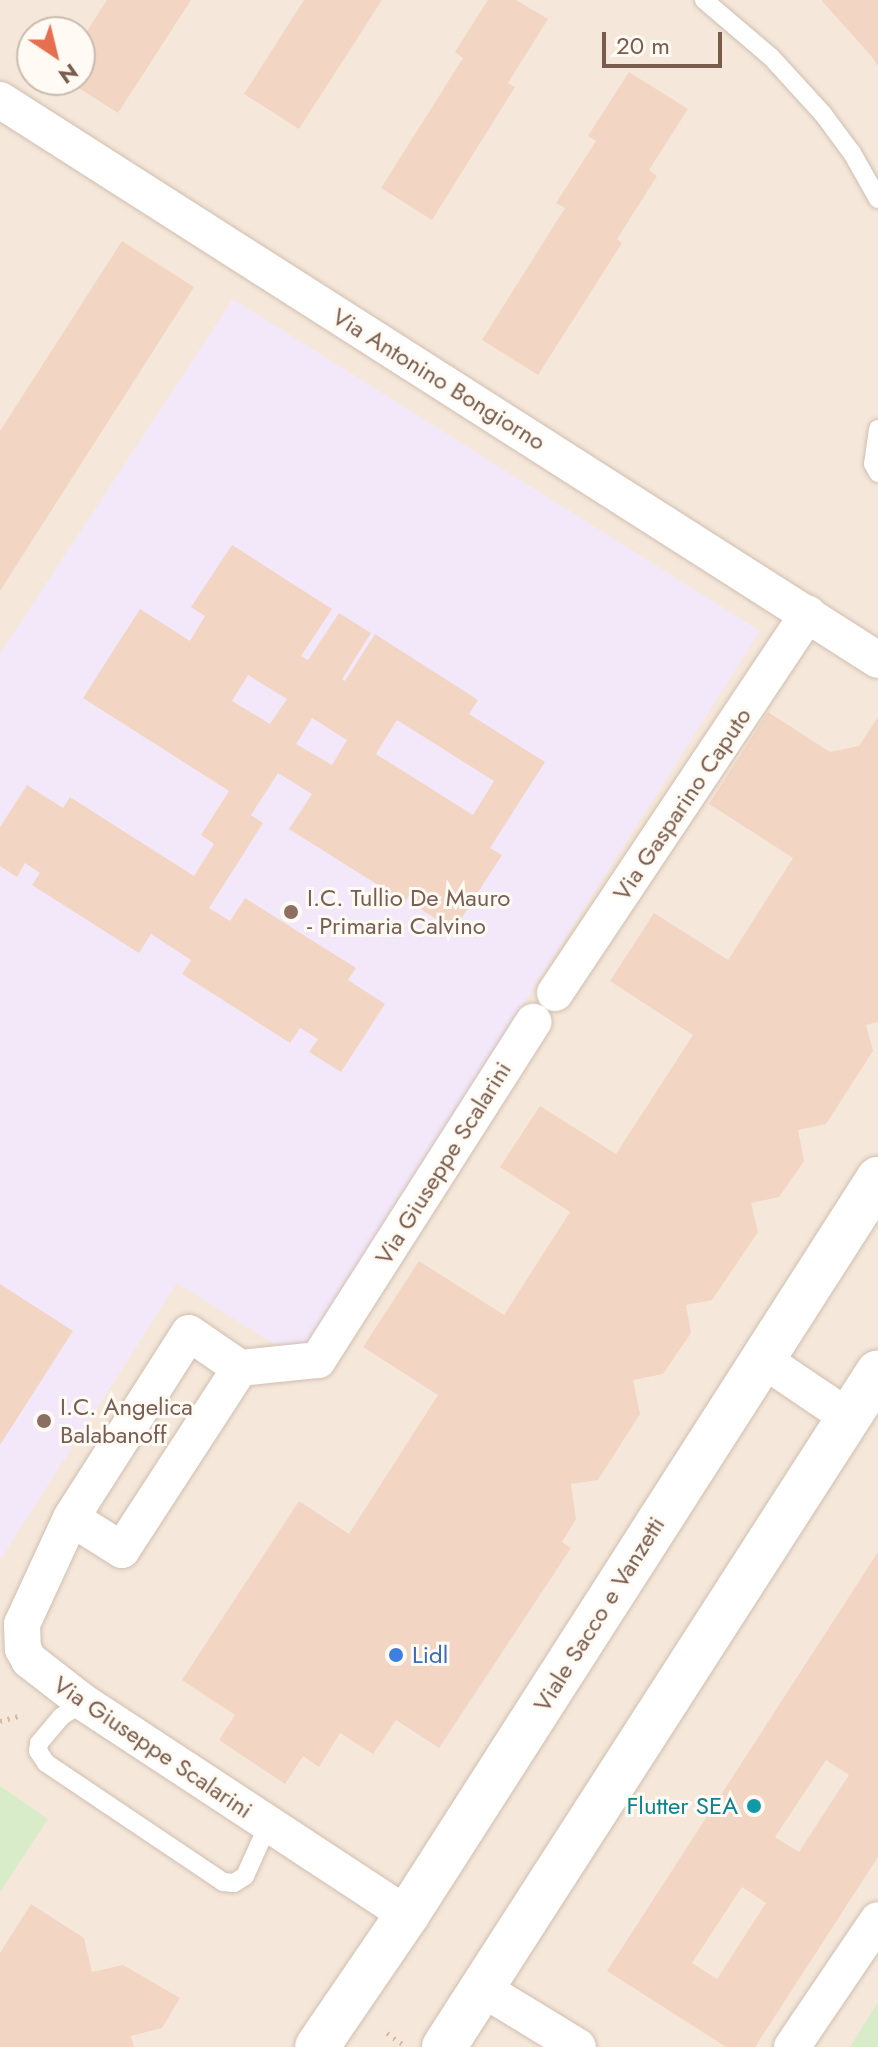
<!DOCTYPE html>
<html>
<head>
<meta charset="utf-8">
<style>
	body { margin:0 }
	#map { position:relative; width:878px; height:2047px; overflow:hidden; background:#fdf6ec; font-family:Jost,sans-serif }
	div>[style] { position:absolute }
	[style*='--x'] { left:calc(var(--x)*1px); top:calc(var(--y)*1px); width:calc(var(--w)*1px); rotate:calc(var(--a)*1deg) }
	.residential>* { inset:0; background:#f5e8da }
	.education>* { inset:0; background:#f3e8fa }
	.green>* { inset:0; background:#d8ecc9 }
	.building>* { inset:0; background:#f3d5c3 }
	.path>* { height:5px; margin-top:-2.5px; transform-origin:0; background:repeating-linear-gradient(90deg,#d9b8a5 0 2px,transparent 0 8px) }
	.roads { filter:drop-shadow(0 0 2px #d1beb0) drop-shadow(0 0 2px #d1beb0) }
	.lane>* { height:18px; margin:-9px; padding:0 9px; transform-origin:9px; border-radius:9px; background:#fff }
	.street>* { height:36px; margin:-18px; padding:0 18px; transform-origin:18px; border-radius:18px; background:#fff }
	.secondary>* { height:44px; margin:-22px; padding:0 22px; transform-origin:22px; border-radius:22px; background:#fff }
	.dots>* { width:22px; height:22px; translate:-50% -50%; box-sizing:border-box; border:4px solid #fffaf3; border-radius:50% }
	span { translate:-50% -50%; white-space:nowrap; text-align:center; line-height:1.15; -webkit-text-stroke:6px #fffaf3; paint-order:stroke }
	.street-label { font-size:24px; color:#7a5c4d }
	.education-label { font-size:24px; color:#785e54 }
	.left { translate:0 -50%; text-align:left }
	.shop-label { font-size:24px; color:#366cbe }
	.culture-label { font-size:24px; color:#0d838f }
	.right { translate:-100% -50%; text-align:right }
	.north { position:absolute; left:16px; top:16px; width:80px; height:80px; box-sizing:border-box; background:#fffaf3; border:2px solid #cabbb1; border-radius:50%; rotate:145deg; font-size:22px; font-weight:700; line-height:32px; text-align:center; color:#7a5c4d }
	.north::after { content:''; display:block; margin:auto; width:28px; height:36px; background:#e76f51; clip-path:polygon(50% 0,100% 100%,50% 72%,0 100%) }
	.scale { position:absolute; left:602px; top:32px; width:120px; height:36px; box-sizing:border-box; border:4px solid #7a5c4d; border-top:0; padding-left:10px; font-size:24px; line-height:28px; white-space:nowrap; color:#7a5c4d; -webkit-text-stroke:6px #fffaf3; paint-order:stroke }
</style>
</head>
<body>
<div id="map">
	<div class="residential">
		<div style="clip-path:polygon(evenodd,0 0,878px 0,878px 2047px,0 2047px,0 0,32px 32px,80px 32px,80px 80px,32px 80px,32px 32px)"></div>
	</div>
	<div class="education">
		<div style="clip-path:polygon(233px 299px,760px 631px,308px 1344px,287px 1352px,177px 1283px,0 1560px,0 654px)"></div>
	</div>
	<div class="green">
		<div style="clip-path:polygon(0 1786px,48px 1819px,0 1892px)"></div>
		<div style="clip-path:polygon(878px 2002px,878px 2047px,850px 2047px)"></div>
	</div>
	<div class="building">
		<div style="clip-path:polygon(107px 0,191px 0,118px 113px,66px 80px,80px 80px,80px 42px)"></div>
		<div style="clip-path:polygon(304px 0,382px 0,299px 129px,244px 94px)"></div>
		<div style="clip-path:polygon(488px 0,516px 0,548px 19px,508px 83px,515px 87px,432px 220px,381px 188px,463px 58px,455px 52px)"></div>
		<div style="clip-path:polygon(821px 0,878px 0,878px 67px,873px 58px)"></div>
		<div style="clip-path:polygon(629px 72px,688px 109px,649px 170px,657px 176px,617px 239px,622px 243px,538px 375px,482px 340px,565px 208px,556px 203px,596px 141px,588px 136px)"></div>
		<div style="clip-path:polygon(122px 241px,194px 287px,0 591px,0 431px)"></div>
		<div style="clip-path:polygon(evenodd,232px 545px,332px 609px,301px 656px,308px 660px,339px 613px,371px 633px,342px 679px,345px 681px,375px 634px,478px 700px,469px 714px,545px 762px,490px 848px,502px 855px,454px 930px,412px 904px,420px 892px,414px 888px,405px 902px,289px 829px,312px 794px,278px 773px,251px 815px,263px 823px,209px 908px,230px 921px,245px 898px,356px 968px,348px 980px,385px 1004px,341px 1072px,309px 1052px,318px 1039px,300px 1028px,290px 1043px,182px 974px,191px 960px,151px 934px,139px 953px,32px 885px,40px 873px,25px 863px,17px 877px,0 866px,0 827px,27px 785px,63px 808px,70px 797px,194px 876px,214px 844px,201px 835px,229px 791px,83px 698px,140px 609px,190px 641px,205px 616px,191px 607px,232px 545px,248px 675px,287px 699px,270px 724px,232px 701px,248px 675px,232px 545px,312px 718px,347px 740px,332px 765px,296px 744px,312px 718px,232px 545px,397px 720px,494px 781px,473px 815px,376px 754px,397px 720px)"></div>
		<div style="clip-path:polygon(768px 712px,830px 752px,859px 746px,878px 717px,878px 1022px,866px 1025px,873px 1051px,826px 1124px,798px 1130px,804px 1161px,779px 1197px,751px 1203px,758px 1232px,712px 1300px,686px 1305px,691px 1333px,663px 1374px,633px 1380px,640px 1414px,598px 1480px,571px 1484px,576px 1519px,562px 1542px,571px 1548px,439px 1748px,396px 1720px,373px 1754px,340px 1733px,319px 1767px,303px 1756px,285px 1784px,219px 1740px,235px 1715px,182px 1680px,299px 1501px,349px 1534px,438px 1395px,363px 1347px,419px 1261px,504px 1315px,570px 1212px,500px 1167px,540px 1106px,616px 1154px,693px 1035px,610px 981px,654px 913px,728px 960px,793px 858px,709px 804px)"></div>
		<div style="clip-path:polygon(0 1284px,73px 1331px,0 1445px)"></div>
		<div style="clip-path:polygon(evenodd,878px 1552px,878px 1857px,755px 2047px,726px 2047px,607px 1971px,878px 1552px,826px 1760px,849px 1775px,799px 1852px,775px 1837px,826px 1760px,878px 1552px,742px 1887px,766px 1903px,717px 1979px,692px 1963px,742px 1887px)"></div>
		<div style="clip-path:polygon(31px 1904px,84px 1938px,92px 1972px,123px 1965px,180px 1998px,162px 2028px,131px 2036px,134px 2047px,0 2047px,0 1953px)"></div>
	</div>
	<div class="path">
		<div style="--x:0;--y:1721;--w:24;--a:-15"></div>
		<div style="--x:387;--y:2033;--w:19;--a:35"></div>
	</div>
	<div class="roads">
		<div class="lane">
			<div style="--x:704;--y:0;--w:88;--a:40.4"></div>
			<div style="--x:771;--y:57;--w:77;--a:47.6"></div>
			<div style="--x:823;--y:114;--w:49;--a:53.4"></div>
			<div style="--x:852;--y:153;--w:53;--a:60.5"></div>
			<div style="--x:878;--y:429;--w:35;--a:98"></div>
			<div style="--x:873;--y:464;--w:10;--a:61"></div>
			<div style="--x:83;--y:1702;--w:27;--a:146"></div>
			<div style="--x:61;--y:1717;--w:34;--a:130"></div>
			<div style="--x:39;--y:1743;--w:8;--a:97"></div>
			<div style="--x:38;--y:1751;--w:14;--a:56"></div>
			<div style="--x:46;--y:1763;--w:213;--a:33.9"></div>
			<div style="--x:223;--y:1882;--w:11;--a:5"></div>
			<div style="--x:234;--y:1883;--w:13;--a:-32"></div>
			<div style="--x:245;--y:1876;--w:56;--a:-65.7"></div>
		</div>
		<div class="street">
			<div style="--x:0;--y:100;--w:1041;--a:32.53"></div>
			<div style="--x:555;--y:993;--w:456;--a:-56.3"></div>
			<div style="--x:762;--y:1359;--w:104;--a:34"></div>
			<div style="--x:240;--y:1368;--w:217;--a:123"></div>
			<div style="--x:122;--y:1550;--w:60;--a:-147.9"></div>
			<div style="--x:71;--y:1518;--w:219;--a:-57.5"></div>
			<div style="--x:189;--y:1333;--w:62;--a:34.5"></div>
			<div style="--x:240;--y:1368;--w:78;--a:-5.9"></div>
			<div style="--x:318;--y:1360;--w:401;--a:-57.5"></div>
			<div style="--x:71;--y:1518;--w:117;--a:114.8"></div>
			<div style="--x:22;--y:1624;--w:25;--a:88"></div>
			<div style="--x:23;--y:1649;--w:13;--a:61"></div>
			<div style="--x:29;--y:1660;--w:68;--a:37.9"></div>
			<div style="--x:83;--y:1702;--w:388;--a:33.3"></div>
			<div style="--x:483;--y:1989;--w:111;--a:31.4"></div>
			<div style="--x:792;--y:2047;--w:153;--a:-55.9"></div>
		</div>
		<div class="secondary">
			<div style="--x:317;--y:2047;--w:160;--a:-55.7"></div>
			<div style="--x:407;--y:1915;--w:874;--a:-57.38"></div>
			<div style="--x:444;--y:2047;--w:802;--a:-57.26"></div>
		</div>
	</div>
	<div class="dots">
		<div style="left:291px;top:912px;background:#8d6e63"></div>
		<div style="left:44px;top:1421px;background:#8d6e63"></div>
		<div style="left:396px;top:1655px;background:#3f7fe0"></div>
		<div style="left:754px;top:1806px;background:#0f9aa8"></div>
	</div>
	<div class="street-label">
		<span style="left:439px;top:379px;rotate:32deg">Via Antonino Bongiorno</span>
		<span style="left:682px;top:804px;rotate:-56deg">Via Gasparino Caputo</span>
		<span style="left:443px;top:1163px;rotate:-58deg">Via Giuseppe Scalarini</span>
		<span style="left:599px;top:1614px;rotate:-58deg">Viale Sacco e Vanzetti</span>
		<span style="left:153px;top:1747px;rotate:34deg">Via Giuseppe Scalarini</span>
	</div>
	<div class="education-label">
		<span class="left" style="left:307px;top:912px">I.C. Tullio De Mauro<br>- Primaria Calvino</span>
		<span class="left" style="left:60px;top:1421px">I.C. Angelica<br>Balabanoff</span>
	</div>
	<div class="shop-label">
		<span class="left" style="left:412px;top:1655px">Lidl</span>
	</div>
	<div class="culture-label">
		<span class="right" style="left:738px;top:1806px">Flutter SEA</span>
	</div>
	<div class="north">N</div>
	<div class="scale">20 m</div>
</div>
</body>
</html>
